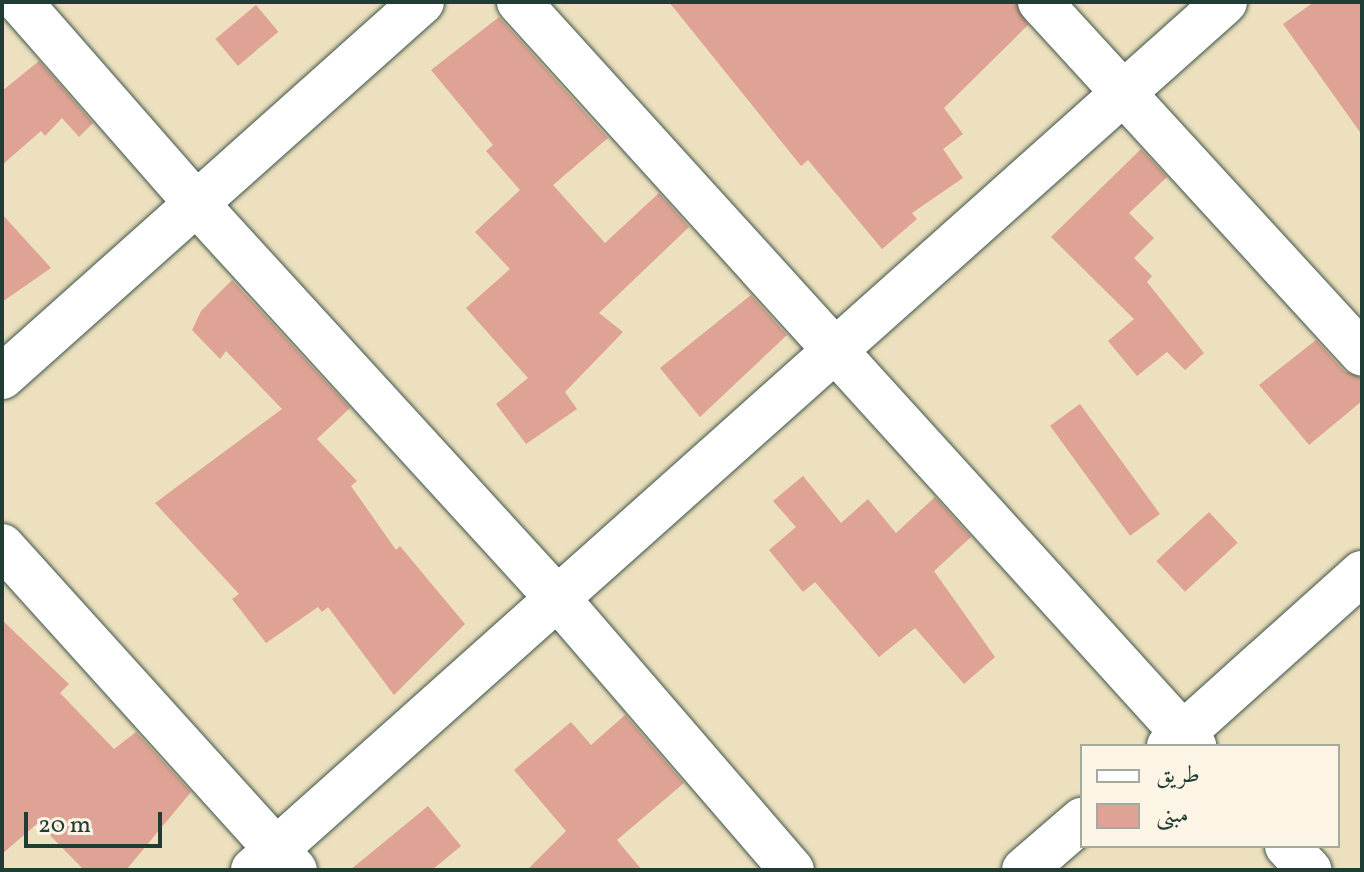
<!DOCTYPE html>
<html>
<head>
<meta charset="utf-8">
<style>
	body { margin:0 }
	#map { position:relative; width:1364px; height:872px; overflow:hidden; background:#ede0be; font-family:Vollkorn,Amiri,serif }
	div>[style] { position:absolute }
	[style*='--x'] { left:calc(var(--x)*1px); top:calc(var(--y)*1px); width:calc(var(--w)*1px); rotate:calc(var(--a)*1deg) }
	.building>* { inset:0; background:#dea394; transform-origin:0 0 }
	.roads { filter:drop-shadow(0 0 2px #3e5549) drop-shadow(0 0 2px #3e5549) }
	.minor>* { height:44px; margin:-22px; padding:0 22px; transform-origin:22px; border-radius:22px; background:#fff }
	span { translate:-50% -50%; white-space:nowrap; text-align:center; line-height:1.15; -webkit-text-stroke:8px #fcf5e5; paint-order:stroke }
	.frame { position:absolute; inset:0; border:4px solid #1f3d34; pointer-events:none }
	.legend { position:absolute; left:1080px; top:744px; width:260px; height:104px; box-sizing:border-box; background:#fcf5e5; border:2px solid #a4ab9e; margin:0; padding:10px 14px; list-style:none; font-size:24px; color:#1f3d34 }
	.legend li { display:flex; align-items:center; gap:16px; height:40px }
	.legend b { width:40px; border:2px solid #a4ab9e }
	.scale { position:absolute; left:24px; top:812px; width:138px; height:36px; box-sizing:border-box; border:4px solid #1f3d34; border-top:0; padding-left:10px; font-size:24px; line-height:28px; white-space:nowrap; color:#1f3d34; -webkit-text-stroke:6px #fcf5e5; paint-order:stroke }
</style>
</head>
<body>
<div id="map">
	<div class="building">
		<div style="clip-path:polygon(669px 2px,1016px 2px,1028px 25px,944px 108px,963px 134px,943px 149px,963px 178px,912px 213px,917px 219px,882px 249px,808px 160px,801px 166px)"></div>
		<div style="clip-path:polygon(1314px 2px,1362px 2px,1362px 135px,1283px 24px)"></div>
		<div style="left:256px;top:5px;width:35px;height:53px;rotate:50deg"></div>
		<div style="clip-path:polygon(499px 17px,608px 138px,553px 185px,605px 243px,659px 193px,689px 227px,599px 313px,623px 332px,565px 392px,577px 409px,526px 444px,496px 404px,528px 378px,466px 308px,510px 269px,475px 232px,520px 190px,486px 151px,493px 145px,431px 70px)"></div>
		<div style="clip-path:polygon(39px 61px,93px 123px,79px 137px,62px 118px,45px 136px,41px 131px,2px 165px,2px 91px)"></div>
		<div style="clip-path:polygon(1141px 149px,1167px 177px,1129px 213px,1154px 238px,1134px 258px,1152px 276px,1147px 282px,1204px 353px,1185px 370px,1167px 352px,1137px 376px,1108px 341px,1134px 319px,1051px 237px)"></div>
		<div style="clip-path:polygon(2px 214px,51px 268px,2px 302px)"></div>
		<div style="clip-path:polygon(232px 280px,350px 408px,317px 439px,357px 481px,351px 486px,396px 550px,400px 546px,465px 624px,394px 695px,328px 607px,322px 612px,318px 607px,266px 643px,232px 599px,239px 594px,155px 503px,282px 409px,226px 351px,220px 359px,192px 330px,201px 311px)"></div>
		<div style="clip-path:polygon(751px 295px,787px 335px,700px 417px,660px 368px)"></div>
		<div style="clip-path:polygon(1316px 340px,1344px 371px,1362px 378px,1362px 401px,1309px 445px,1259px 385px)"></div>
		<div style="left:1080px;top:404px;width:136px;height:37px;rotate:54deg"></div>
		<div style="clip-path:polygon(803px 476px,841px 523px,868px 499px,896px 533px,935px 497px,971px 537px,934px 571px,995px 657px,964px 684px,915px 628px,879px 657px,815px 582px,803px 592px,769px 550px,796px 527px,773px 501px)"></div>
		<div style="left:1209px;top:512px;width:42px;height:72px;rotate:47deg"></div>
		<div style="clip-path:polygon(2px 620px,69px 684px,60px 693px,114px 749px,136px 732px,191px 792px,126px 870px,84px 870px,38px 823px,2px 854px)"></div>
		<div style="clip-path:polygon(625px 715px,684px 783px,617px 840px,642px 870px,527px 870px,566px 831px,514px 770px,571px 722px,591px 745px)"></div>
		<div style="clip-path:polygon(428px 806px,461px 846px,432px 870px,350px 870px)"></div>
	</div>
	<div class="roads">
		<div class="minor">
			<div style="--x:20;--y:2;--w:266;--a:48.8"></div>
			<div style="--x:195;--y:202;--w:538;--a:47.56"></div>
			<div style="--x:558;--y:599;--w:358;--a:49.2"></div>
			<div style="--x:519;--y:2;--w:1005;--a:47.78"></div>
			<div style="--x:1040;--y:2;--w:477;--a:47.5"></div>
			<div style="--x:2;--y:377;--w:563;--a:-41.76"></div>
			<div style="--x:2;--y:546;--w:437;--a:47.9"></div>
			<div style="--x:1169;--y:746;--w:259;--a:-41.9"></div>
			<div style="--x:1287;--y:846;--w:33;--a:47"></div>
			<div style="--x:253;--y:870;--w:1303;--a:-41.76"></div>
			<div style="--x:1024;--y:870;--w:77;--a:-40.8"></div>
		</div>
	</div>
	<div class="frame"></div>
	<ul class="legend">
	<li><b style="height:10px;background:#fff"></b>طريق</li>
	<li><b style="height:22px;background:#dea394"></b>مبنى</li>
	</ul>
	<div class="scale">20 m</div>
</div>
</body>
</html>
